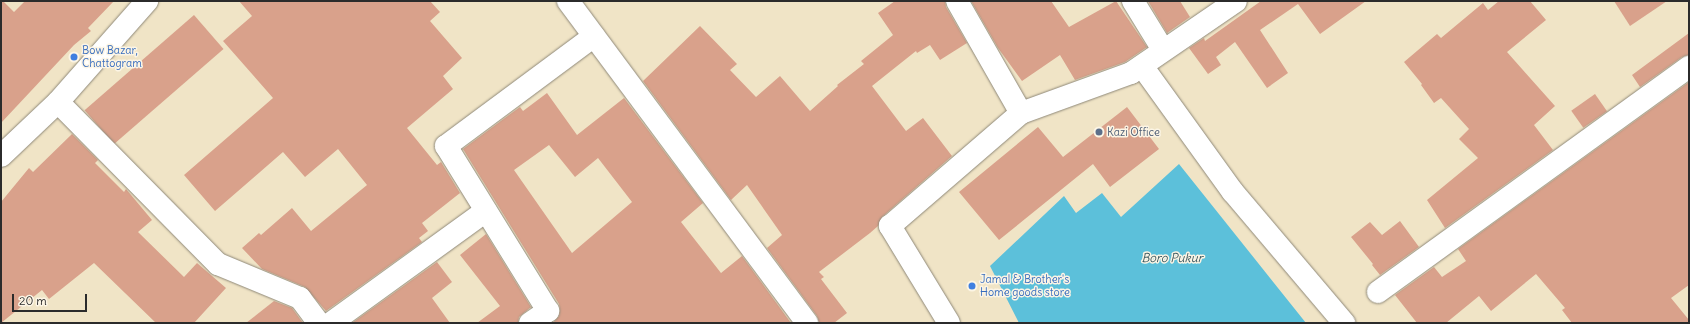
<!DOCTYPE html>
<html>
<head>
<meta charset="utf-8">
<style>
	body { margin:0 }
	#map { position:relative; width:1690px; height:324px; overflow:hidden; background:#f0e4c6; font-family:Delius,sans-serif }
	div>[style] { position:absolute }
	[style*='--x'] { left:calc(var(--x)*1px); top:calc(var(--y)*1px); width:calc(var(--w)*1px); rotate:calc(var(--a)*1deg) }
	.water>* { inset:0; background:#5cc0da }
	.building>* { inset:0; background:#d9a18b; transform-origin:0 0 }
	.roads { filter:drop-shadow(0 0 1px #8e8878) drop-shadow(0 0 1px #8e8878) }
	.minor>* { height:22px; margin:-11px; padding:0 11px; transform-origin:11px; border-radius:11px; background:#fff }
	.dots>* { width:11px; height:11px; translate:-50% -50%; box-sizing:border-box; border:2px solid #fcf5e5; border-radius:50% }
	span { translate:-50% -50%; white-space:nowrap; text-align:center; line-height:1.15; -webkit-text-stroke:3px #fcf5e5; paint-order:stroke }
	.shop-label { font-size:11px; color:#366cbe }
	.left { translate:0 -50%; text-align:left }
	.service-label { font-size:11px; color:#4e5e75 }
	.water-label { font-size:12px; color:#3a5860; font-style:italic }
	.frame { position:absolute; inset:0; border:2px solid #2b2b2b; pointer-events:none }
	.scale { position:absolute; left:12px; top:294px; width:75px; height:18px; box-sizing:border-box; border:2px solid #2b2b2b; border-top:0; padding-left:5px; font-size:12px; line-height:14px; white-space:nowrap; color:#2b2b2b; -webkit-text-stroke:3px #fcf5e5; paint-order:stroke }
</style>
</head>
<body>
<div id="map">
	<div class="water">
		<div style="clip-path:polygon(1179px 164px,1306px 323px,1019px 323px,990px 266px,1064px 196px,1076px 213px,1102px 193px,1121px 217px)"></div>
	</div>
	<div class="building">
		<div style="clip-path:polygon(1px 1px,3px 1px,14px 12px,25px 1px,114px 1px,88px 28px,91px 31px,74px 45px,1px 123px)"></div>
		<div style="clip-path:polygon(239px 1px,430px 1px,440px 12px,430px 21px,462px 58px,443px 76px,453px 89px,407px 128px,437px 165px,441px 162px,460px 193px,422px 223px,428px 231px,419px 238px,422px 242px,326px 311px,305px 287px,262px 269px,242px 248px,259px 233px,261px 235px,292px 208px,311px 231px,367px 185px,338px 149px,305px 177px,283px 152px,215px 211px,184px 175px,273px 98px,223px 41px,252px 16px)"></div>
		<div style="clip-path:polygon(895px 1px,945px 1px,946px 7px,967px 43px,940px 60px,930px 45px,917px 53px,916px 51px,872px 86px,906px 131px,923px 118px,952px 156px,882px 217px,878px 226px,870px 233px,819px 272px,824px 277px,821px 279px,847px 313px,834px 323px,819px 323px,817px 316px,767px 248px,782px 235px,747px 185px,731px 200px,643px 81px,700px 26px,737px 64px,730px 70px,756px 97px,780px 76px,810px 111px,838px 86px,837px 85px,864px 64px,861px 61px,893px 35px,878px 13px)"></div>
		<div style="clip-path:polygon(971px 1px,1051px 1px,1069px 27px,1116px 1px,1147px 47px,1125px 62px,1075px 80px,1060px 55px,1022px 81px,998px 48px)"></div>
		<div style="clip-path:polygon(1148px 1px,1180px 1px,1190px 17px,1167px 33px)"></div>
		<div style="clip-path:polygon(1261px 1px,1366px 1px,1320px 34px,1298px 4px,1260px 30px,1288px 73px,1267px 88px,1235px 42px,1216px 57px,1221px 65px,1208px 74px,1189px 48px,1204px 38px,1205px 41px)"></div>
		<div style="clip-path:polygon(1499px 1px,1530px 1px,1546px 20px,1507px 52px,1555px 106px,1534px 125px,1553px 150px,1445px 228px,1427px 200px,1478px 158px,1459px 139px,1469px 129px,1441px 98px,1434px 103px,1421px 85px,1422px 84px,1404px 62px,1437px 34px,1441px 38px,1483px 3px,1488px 10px)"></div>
		<div style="clip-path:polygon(1614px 1px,1667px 1px,1630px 26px)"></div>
		<div style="left:194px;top:15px;width:45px;height:145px;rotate:49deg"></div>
		<div style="clip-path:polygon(1689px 33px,1689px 55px,1682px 57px,1640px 87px,1632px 75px)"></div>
		<div style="clip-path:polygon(1689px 82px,1689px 285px,1671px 298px,1689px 320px,1689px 323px,1572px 323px,1562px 310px,1565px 308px,1536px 274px,1491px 311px,1479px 296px,1446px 323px,1417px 323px,1395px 295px,1434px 267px,1442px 277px,1466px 261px,1458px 249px)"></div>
		<div style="clip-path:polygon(evenodd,547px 93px,577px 135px,624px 98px,703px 203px,681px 222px,721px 273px,742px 256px,791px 323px,553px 323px,559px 316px,560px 310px,559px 304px,463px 149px,520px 107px,523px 111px,547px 93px,549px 145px,575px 177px,598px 158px,632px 202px,572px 253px,514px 170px,549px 145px)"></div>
		<div style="left:1595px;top:94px;width:21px;height:29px;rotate:55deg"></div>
		<div style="clip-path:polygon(1127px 107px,1159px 149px,1110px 187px,1093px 164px,999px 240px,959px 192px,1038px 127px,1063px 157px)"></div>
		<div style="clip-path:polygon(72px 134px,98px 160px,95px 163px,124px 192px,126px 189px,152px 220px,138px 232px,184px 277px,197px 263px,226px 288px,194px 323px,156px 323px,94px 263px,49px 299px,42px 290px,1px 323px,1px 202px,29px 168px,33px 172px)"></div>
		<div style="clip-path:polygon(1400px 221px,1419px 247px,1380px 275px,1372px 265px,1373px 264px,1351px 237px,1370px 222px,1382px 235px)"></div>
		<div style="clip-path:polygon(486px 234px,531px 307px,519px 317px,518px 323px,477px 323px,500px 306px,460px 255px)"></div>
		<div style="clip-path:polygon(437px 262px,452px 282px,432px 298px,450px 323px,352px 323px)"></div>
		<div style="clip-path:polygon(274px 301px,292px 308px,303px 323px,246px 323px)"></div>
	</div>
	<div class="roads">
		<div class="minor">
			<div style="--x:568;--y:1;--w:401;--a:53.4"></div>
			<div style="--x:957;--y:1;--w:129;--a:60.3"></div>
			<div style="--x:1021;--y:113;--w:117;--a:-20"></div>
			<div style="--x:1131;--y:73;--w:127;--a:-34.4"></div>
			<div style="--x:1133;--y:1;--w:57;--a:58.5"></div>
			<div style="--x:1142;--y:66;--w:155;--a:54.2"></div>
			<div style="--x:1233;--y:192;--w:172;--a:49.7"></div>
			<div style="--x:58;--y:102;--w:228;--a:45.4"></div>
			<div style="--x:218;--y:264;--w:89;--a:22.5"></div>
			<div style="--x:300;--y:298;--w:31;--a:53"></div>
			<div style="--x:1;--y:156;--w:79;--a:-43.5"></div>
			<div style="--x:58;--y:102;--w:135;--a:-48.6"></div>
			<div style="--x:1378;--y:292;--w:384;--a:-35.9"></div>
			<div style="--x:331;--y:323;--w:191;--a:-35.9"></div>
			<div style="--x:530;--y:323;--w:22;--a:-34"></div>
			<div style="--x:548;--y:311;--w:194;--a:-121.7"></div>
			<div style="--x:446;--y:146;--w:184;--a:-36.6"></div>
			<div style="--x:949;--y:323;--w:114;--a:-121.3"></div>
			<div style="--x:890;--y:226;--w:173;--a:-40.8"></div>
		</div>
	</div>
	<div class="dots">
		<div style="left:74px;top:57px;background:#3f7fe0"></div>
		<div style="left:1099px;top:132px;background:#5c6f8a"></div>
		<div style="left:972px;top:286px;background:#3f7fe0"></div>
	</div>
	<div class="shop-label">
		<span class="left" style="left:82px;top:57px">Bow Bazar,<br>Chattogram</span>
		<span class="left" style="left:980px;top:286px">Jamal &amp; Brother's<br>Home goods store</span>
	</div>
	<div class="service-label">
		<span class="left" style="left:1107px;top:132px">Kazi Office</span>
	</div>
	<div class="water-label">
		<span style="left:1172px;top:258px">Boro Pukur</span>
	</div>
	<div class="frame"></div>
	<div class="scale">20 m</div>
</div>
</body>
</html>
